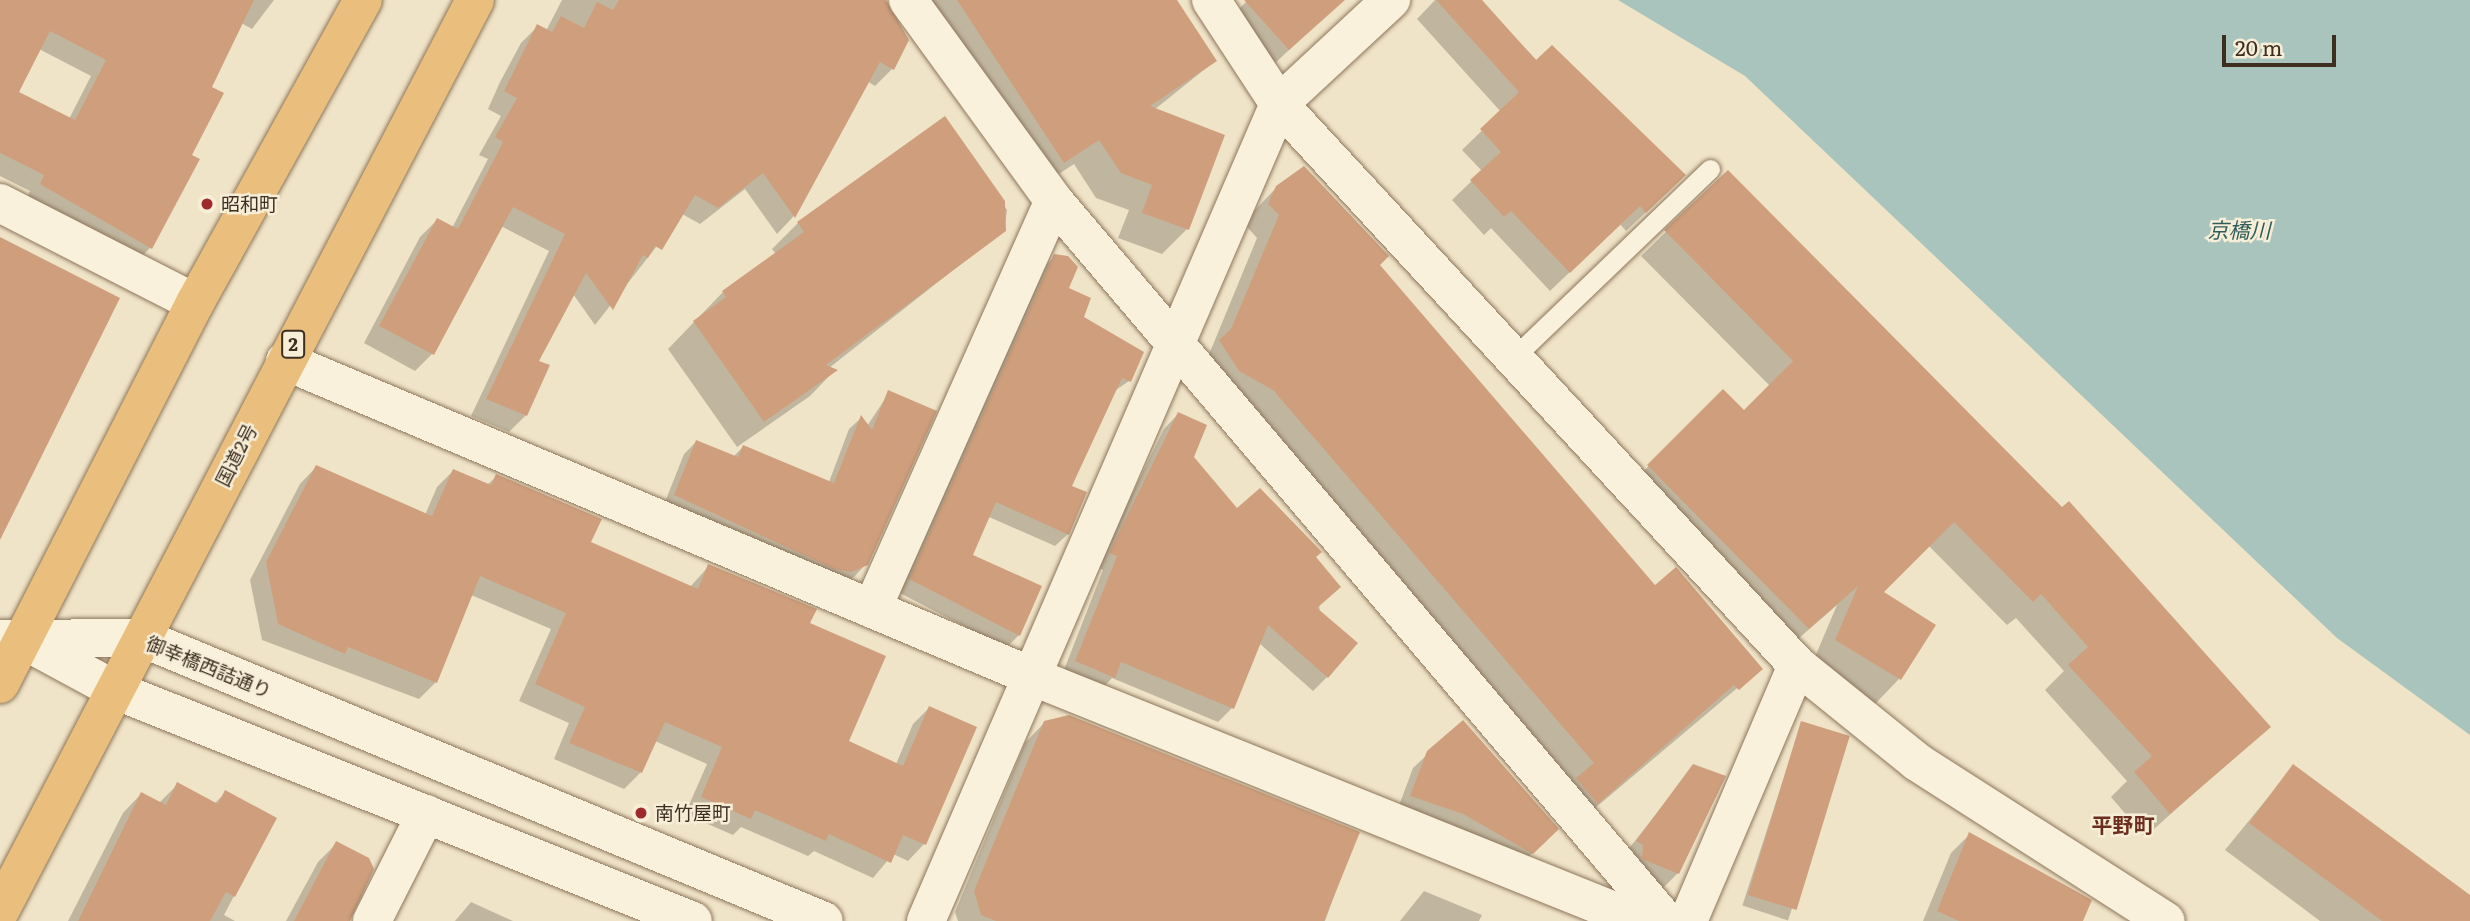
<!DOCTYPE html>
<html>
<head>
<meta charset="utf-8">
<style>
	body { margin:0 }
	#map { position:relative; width:2470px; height:921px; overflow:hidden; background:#f0e4c8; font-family:Literata,"Noto Sans JP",serif }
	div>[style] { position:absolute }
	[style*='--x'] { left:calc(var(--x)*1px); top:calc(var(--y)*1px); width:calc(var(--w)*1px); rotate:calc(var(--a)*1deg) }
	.water>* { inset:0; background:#a9c4bc }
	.shadow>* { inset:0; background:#0003; transform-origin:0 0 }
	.building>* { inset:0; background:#cf9f7d; transform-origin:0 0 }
	.roads { filter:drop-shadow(0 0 2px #8d765c) drop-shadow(0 0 2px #8d765c) }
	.service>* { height:19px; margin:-9.5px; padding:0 9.5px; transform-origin:9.5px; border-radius:9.5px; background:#faf1dc }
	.minor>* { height:38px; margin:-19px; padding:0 19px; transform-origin:19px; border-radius:19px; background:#faf1dc }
	.tertiary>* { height:38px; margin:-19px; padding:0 19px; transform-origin:19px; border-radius:19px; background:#faf1dc }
	.trunk>* { height:38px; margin:-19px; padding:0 19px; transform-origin:19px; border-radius:19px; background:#eabe7c }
	.dots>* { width:19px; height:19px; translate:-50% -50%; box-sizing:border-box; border:4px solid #f7eed8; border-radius:50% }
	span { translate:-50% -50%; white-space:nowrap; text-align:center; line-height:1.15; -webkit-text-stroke:5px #f7eed8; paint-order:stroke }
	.shield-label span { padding:2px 5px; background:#f7eed8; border:2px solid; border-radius:5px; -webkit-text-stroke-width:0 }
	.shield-label { font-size:18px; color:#3d2e20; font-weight:700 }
	.poi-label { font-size:19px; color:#3d2e20 }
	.left { translate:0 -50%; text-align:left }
	.street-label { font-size:19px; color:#3d2e20 }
	.water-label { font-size:21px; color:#2f5d5a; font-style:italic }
	.neighbourhood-label { font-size:21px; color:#6b2e1e; font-weight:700 }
	.scale { position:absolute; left:2222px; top:35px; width:114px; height:32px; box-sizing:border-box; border:4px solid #3d2e20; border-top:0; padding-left:9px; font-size:21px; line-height:24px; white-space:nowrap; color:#3d2e20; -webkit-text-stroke:5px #f7eed8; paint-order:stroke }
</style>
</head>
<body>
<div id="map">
	<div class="water">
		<div style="clip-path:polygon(1618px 0,2470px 0,2470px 735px,2337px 638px,1745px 76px)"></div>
	</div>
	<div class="shadow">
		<div style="clip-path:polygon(evenodd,0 0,274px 0,252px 29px,241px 23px,210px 87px,190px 156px,150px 248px,135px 263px,26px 200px,30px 191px,0 176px,0 0,39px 49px,91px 76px,69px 119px,17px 93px,39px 49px)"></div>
		<div style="clip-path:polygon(562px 0,880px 0,892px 69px,875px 86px,867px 81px,793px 217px,777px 234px,745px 189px,700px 224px,682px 214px,595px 325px,573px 294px,537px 361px,526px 415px,509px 432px,471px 416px,549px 251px,501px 226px,432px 354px,415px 371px,364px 343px,420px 237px,437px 220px,452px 228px,488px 159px,479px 155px,501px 116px,488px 109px,500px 82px,521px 43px,538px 26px,546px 31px)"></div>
		<div style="clip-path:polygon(916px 0,1175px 0,1215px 61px,1154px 110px,1222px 136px,1187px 229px,1162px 254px,1118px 238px,1129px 210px,1096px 198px,1074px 164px,1039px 187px)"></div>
		<div style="clip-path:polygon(1248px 0,1343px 0,1274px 64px,1232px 16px)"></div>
		<div style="clip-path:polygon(1435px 0,1479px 0,1665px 194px,1626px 231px,1620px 224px,1550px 291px,1491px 228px,1484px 235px,1452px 200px,1482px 171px,1462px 150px,1501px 112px,1417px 19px)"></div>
		<div style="clip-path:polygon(944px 118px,1007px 210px,1004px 230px,829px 368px,835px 370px,810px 396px,737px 447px,668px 349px,723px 292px,776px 254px,772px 249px,798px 223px)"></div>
		<div style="clip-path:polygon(1728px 172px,2268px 727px,2145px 837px,2111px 797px,2127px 781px,2045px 690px,2064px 671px,2016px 618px,2007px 625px,1928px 545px,1881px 592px,1933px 625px,1899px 679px,1875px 704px,1812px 664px,1837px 605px,1783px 652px,1624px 491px,1723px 391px,1744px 412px,1770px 386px,1641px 256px)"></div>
		<div style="clip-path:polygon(1277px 187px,1378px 265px,1655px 588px,1761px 668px,1575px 825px,1197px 364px,1210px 352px,1257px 238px,1247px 227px,1254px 211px)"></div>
		<div style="clip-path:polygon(1055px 256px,1081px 317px,1142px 352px,1129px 381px,1113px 392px,1070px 487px,1068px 534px,1055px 546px,989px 517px,971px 556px,1019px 635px,1006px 648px,898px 592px,1042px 269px)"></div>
		<div style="clip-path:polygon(889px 393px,866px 564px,854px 577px,838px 584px,663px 507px,684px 454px,696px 442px,733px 457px,743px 447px,829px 482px,849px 429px,861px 418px,867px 426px)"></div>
		<div style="clip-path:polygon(1178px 414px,1192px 458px,1236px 510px,1314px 558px,1327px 677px,1313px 691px,1259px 643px,1232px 708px,1218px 722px,1112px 678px,1099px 692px,1062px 675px,1103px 570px,1096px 567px,1164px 429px)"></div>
		<div style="clip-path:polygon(316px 467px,425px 515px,437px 487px,453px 471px,487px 485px,497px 476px,589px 543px,690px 587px,709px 566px,808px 624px,847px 742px,896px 764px,913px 724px,929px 708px,924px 844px,908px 861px,893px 854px,873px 878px,814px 851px,808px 856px,741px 827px,733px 835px,685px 814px,707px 764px,655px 741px,641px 772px,624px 789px,554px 759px,569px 723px,519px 701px,551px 629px,471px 595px,436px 682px,419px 699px,262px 640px,250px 580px,300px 484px)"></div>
		<div style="clip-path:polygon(1045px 722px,1357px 833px,1325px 921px,958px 921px,955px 912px,1025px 743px)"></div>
		<div style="left:1802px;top:722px;width:48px;height:193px;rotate:18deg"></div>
		<div style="clip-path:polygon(1429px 753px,1557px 829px,1517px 868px,1397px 811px,1413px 768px)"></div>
		<div style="clip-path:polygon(1694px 766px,1678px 873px,1663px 888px,1629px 874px,1623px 856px)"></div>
		<div style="clip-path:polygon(2293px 767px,2470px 897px,2470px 921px,2320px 921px,2225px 850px)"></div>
		<div style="clip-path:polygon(178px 784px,214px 804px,226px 792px,275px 818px,224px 915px,235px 921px,68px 921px,123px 813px,141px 794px,159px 803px)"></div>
		<div style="clip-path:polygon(1970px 834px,2081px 921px,1923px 921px,1951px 853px)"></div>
		<div style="clip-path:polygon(337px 843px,347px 921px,286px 921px,318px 862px)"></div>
		<div style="clip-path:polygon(1424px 891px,1482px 915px,1479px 921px,1400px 921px)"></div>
		<div style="clip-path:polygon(471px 902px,513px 921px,455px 921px)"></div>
	</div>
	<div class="building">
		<div style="clip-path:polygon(evenodd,0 0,254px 0,212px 87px,224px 93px,192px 155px,200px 159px,152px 249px,40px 184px,44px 175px,0 153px,0 0,50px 31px,106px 60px,75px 120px,19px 92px,50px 31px)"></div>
		<div style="clip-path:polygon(619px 0,886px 0,909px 40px,894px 70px,880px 62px,795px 218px,763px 173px,718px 208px,695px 195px,662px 250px,655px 246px,648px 258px,643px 255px,613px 310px,586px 273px,539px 361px,550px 365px,527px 416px,486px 399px,565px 234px,513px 207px,434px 355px,379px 326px,437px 218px,458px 229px,503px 142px,495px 137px,517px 98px,504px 91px,537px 24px,552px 32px,561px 16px,584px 28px,597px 2px,613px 10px)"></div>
		<div style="clip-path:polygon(957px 0,1177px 0,1217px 61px,1150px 106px,1225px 135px,1189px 230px,1142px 213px,1152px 185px,1121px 173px,1099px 140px,1064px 163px)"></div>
		<div style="clip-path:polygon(1244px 0,1345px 0,1289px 50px)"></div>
		<div style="clip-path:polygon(1436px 0,1482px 0,1536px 60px,1552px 45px,1686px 175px,1646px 213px,1640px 206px,1570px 273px,1511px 211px,1504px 217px,1470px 180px,1501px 152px,1480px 129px,1519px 92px)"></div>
		<div style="clip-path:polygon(945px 116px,1005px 201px,1006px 231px,826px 365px,838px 370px,764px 422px,693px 321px,726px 297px,722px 291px,804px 232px,797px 222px)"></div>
		<div style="clip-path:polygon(1304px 166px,1389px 256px,1380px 265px,1655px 585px,1676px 567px,1763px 669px,1739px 690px,1734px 685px,1598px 804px,1576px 778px,1594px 763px,1273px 390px,1239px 371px,1219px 340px,1231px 329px,1279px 215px,1268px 204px,1276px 186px)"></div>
		<div style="clip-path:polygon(1728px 170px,2062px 507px,2069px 501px,2271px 727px,2170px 814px,2134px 772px,2152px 756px,2068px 665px,2088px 647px,2041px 594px,2033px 602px,1954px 522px,1884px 592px,1936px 625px,1901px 680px,1835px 640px,1858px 586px,1809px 629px,1647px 465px,1723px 389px,1744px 410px,1793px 361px,1664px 230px)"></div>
		<div style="clip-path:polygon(0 237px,120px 298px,0 540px)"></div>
		<div style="clip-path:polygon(1054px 254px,1068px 256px,1078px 267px,1069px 288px,1091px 298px,1084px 317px,1144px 352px,1131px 382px,1122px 378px,1072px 486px,1087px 492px,1069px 535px,996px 502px,973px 555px,1042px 586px,1020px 636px,909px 579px)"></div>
		<div style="clip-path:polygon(888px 390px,937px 411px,868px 565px,851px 572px,834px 569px,674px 495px,696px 440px,738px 457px,743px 445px,834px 483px,861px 415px,872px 430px)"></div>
		<div style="clip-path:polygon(1178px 412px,1207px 425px,1194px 457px,1237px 508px,1260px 488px,1322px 552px,1316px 557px,1341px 587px,1317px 608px,1358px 643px,1328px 678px,1268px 625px,1234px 709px,1121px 662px,1115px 678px,1075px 661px,1117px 556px,1109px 553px)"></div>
		<div style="clip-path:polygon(316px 465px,432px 516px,453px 469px,491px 485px,496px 474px,602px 519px,591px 542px,698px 589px,708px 564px,817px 609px,810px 623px,886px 656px,849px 741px,903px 766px,929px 706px,977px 727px,926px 845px,903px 835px,891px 863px,829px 834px,826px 841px,755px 810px,751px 819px,701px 797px,722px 747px,665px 722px,642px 773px,569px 743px,585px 707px,535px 684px,566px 613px,480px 576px,437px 683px,348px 647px,345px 654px,278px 624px,266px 562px)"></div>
		<div style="clip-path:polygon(1069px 715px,1360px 832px,1324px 921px,996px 921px,981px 915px,974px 891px,1044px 721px)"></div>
		<div style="clip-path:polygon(1463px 720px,1559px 829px,1533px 854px,1463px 814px,1410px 796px,1427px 751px)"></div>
		<div style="left:1801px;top:721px;width:51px;height:182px;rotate:17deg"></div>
		<div style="clip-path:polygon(1693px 764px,1726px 776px,1679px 874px,1642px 859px,1643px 845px,1636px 841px)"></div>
		<div style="clip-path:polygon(2293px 764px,2470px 895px,2470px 921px,2382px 921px,2249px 823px)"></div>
		<div style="clip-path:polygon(177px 782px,218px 804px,225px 790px,277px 818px,235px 897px,226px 892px,210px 921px,78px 921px,141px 792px,166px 805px)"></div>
		<div style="clip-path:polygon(1969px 832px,2092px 900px,2083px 921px,1959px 921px,1937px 911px)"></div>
		<div style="clip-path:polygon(336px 841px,369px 858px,374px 869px,350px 921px,294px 921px)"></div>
	</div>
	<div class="roads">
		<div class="service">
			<div style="--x:1513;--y:358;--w:273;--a:-43.8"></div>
		</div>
		<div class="minor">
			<div style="--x:908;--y:0;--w:248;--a:54"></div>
			<div style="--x:1054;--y:201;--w:945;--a:49.64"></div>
			<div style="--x:1211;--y:0;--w:124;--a:56.8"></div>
			<div style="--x:1279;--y:104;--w:764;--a:47.28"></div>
			<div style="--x:1797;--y:665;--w:154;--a:38.9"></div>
			<div style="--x:1917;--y:762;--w:295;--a:32.6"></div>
			<div style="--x:0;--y:203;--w:219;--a:27.1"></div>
			<div style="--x:285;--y:361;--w:810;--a:22.89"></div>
			<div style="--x:1031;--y:676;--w:656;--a:21.95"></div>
			<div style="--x:872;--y:609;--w:447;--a:-66"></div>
			<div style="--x:372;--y:921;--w:120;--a:-63.2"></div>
			<div style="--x:926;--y:921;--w:890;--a:-66.63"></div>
			<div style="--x:1279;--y:104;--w:153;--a:-42.9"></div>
			<div style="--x:1688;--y:921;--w:278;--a:-66.9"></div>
		</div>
		<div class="tertiary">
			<div style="--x:0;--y:639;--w:142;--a:-0.4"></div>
			<div style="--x:142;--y:638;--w:738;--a:22.54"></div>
			<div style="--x:25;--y:641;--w:105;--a:28.5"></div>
			<div style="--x:117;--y:691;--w:620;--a:21.77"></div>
		</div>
		<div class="trunk">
			<div style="--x:0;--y:684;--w:428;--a:-62.9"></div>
			<div style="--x:195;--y:303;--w:346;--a:-61"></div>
			<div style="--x:0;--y:911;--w:1027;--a:-62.46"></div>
		</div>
	</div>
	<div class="dots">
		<div style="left:207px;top:204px;background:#9e2a2b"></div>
		<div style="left:641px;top:813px;background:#9e2a2b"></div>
	</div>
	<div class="shield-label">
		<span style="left:293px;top:344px">2</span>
	</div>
	<div class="poi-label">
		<span class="left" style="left:221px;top:204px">昭和町</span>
		<span class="left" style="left:655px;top:813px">南竹屋町</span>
	</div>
	<div class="street-label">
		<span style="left:236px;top:455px;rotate:-63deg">国道2号</span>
		<span style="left:209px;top:667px;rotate:22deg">御幸橋西詰通り</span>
	</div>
	<div class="water-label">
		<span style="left:2239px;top:229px">京橋川</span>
	</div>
	<div class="neighbourhood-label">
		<span style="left:2123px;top:824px">平野町</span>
	</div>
	<div class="scale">20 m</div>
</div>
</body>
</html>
